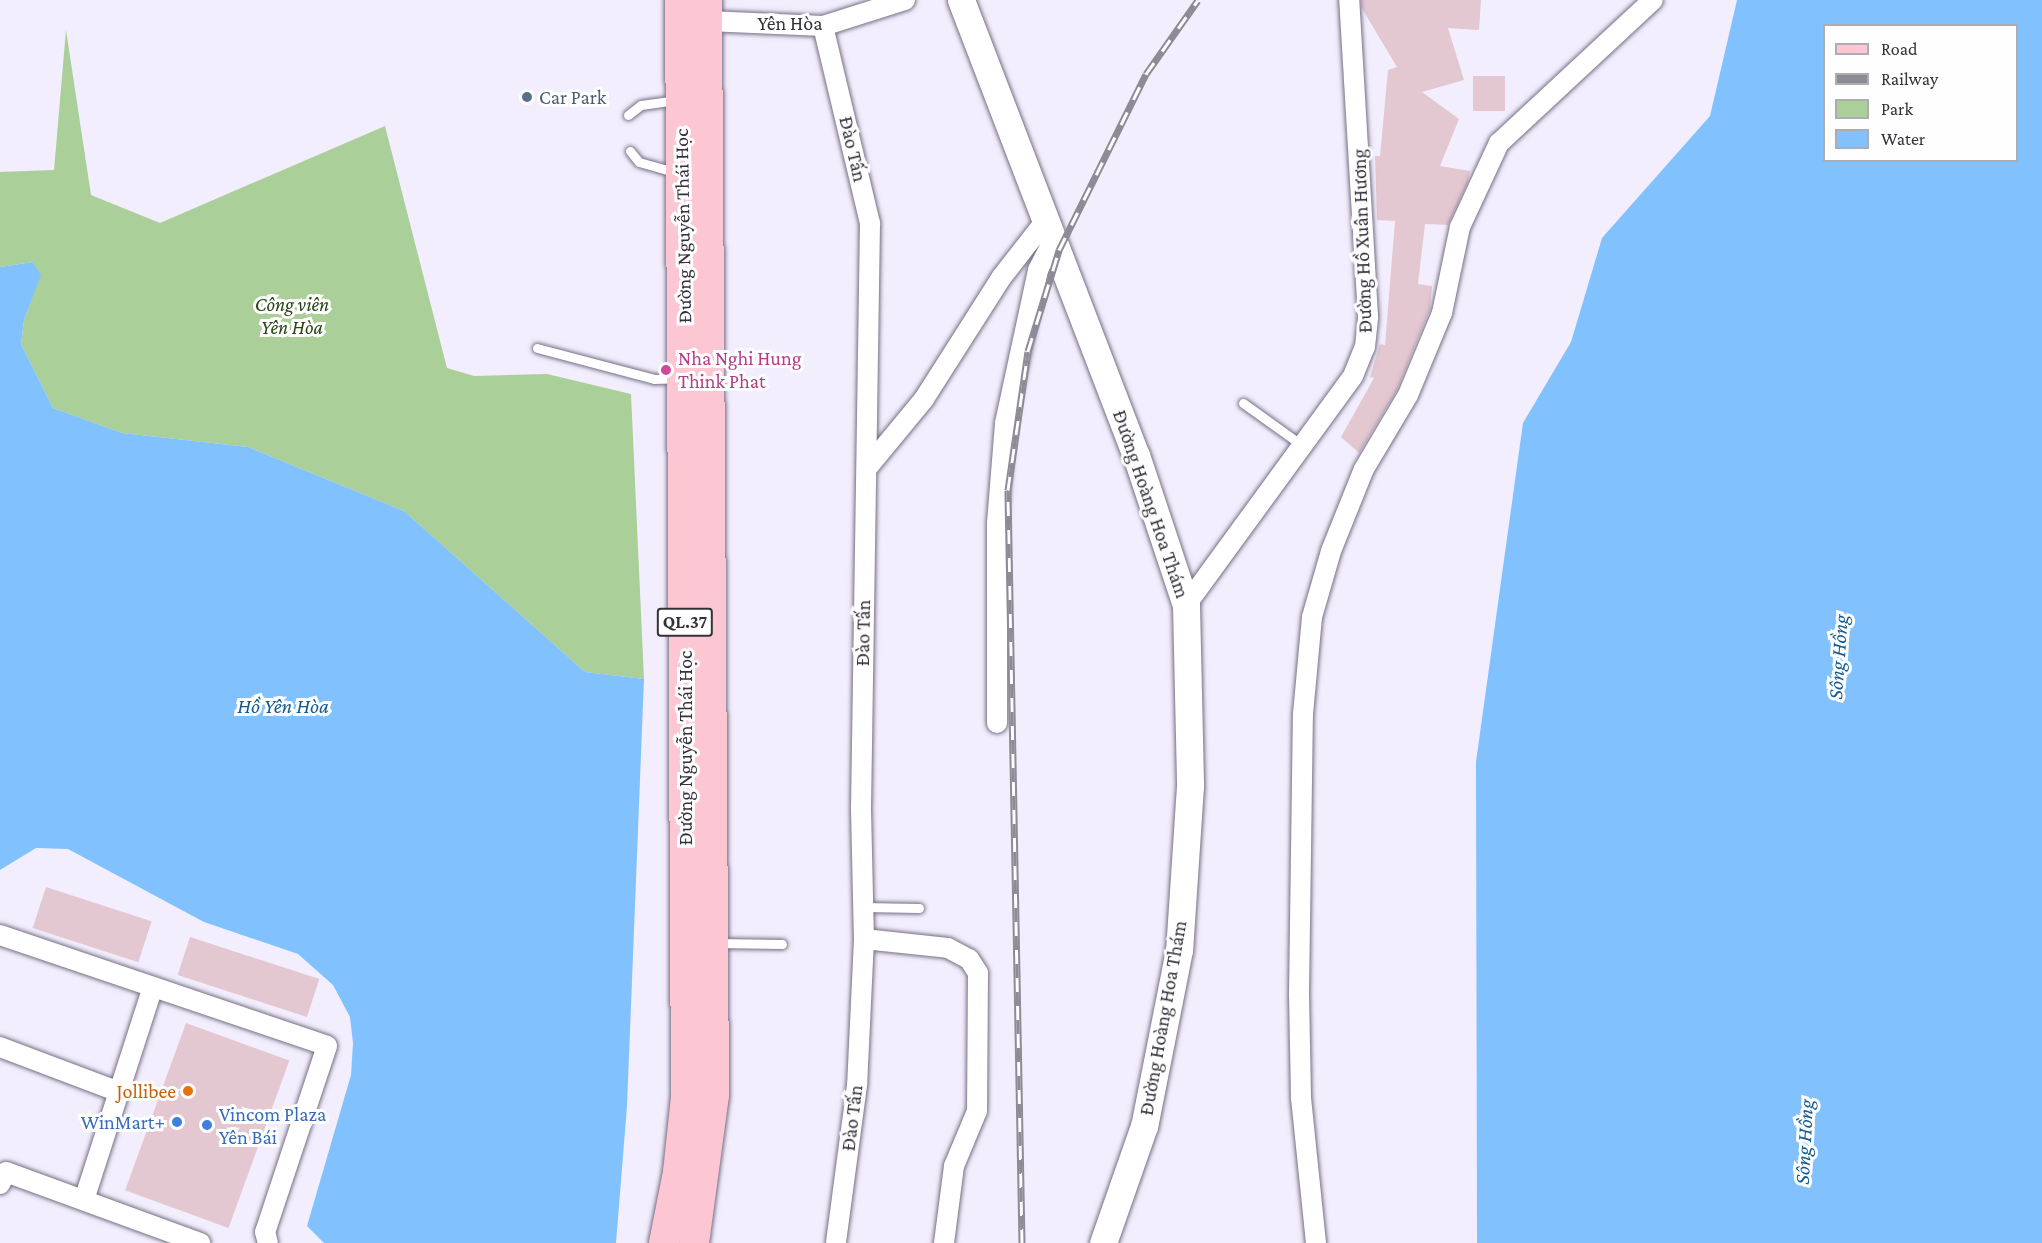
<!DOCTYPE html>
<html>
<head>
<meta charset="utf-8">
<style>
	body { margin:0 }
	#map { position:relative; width:2042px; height:1243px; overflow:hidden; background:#f3eefd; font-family:"Crimson Pro",serif }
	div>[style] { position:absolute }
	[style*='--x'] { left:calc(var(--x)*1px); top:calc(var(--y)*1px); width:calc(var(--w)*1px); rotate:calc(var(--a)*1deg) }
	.green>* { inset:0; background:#abcf99 }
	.water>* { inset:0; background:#80c1fe }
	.building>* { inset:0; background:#e3c7d1; transform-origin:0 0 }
	.roads { filter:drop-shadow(0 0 2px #766f85) drop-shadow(0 0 2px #766f85) }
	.lane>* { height:9px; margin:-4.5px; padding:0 4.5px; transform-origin:4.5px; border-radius:4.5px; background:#fff }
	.street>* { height:20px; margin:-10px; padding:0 10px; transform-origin:10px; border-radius:10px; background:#fff }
	.secondary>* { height:27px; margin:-13.5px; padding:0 13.5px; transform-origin:13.5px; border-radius:13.5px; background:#fff }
	.primary>* { height:30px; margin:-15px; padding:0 15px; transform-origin:15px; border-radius:15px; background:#fdc6d3 }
	.rail>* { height:7px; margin-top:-3.5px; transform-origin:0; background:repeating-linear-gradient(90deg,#fefefe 0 14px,#8e8a96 0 28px); box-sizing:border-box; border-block:2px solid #8e8a96 }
	.dots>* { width:16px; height:16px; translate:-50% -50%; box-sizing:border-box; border:3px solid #fefefe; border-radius:50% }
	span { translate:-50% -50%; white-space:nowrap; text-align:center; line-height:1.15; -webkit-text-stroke:6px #fefefe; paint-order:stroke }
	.shield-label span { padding:2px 4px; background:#fefefe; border:2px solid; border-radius:4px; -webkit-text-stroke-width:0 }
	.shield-label { font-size:18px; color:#34313a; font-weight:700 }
	.street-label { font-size:20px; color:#34313a }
	.service-label { font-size:20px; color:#4e5e75 }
	.left { translate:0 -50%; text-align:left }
	.park-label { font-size:20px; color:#264513; font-style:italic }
	.hotel-label { font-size:20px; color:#b23c85 }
	.food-label { font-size:20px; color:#c56008 }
	.right { translate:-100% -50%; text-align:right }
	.shop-label { font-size:20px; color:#366cbe }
	.water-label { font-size:21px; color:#135a92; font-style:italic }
	.legend { position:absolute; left:1823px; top:24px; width:195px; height:138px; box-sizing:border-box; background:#fefefe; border:2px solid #adacb0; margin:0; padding:8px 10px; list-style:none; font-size:18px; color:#34313a }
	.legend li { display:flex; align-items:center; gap:12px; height:30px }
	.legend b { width:30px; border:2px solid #adacb0 }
</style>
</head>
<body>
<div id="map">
	<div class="green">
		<div style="clip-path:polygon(66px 30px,91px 195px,160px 223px,385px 126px,447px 368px,474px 376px,547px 374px,631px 394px,644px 679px,585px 672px,404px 511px,248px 447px,122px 433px,53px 408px,21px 344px,24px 320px,40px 275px,33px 262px,0 267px,0 172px,54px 170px)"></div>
	</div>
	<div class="water">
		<div style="clip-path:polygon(evenodd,1737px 0,2042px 0,2042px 1243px,1477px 1243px,1476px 762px,1523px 423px,1571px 342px,1602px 238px,1710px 116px,1737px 0,1824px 26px,2016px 26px,2016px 160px,1824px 160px,1824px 26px)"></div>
		<div style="clip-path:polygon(33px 262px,41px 275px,24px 320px,21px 344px,53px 408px,122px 433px,248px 447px,404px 511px,585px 672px,644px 679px,627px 1106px,616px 1243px,324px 1243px,307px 1226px,351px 1075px,353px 1043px,350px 1017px,333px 985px,298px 954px,204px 922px,68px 849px,36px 848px,0 870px,0 267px)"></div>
	</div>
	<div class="building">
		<div style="clip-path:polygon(1361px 0,1481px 0,1479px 30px,1448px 28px,1464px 80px,1422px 92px,1459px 119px,1440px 166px,1470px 171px,1468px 182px,1448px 225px,1425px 224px,1418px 284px,1432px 286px,1430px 309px,1397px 390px,1359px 453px,1341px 437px,1374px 378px,1370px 377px,1380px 344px,1385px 345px,1395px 221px,1377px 220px,1375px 156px,1380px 156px,1388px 70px,1397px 67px,1361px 7px)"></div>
		<div style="left:1473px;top:76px;width:32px;height:35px"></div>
		<div style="left:46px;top:887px;width:111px;height:43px;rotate:18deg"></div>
		<div style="left:190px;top:937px;width:136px;height:40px;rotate:18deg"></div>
		<div style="left:186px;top:1023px;width:110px;height:178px;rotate:20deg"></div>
	</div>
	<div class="roads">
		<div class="lane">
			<div style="--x:628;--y:115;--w:16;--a:-38"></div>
			<div style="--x:641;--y:105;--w:35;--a:-8"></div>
			<div style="--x:630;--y:151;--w:14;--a:51"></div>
			<div style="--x:639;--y:162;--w:41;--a:15.8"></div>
			<div style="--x:537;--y:348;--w:121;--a:14.8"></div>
			<div style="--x:654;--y:379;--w:23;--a:-2"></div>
			<div style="--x:1243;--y:403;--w:74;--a:35.6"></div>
			<div style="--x:863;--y:907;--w:56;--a:1"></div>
			<div style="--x:717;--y:943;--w:65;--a:0.9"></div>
		</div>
		<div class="street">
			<div style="--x:707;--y:21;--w:116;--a:2.5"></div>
			<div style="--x:823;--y:26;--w:86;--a:-17.6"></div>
			<div style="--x:823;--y:26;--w:203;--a:76.6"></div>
			<div style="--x:870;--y:223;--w:586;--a:90.88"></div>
			<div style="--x:861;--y:809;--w:130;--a:88.7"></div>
			<div style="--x:864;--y:939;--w:146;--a:92.7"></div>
			<div style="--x:857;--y:1085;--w:159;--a:97.6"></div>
			<div style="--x:868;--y:467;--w:88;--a:-50.5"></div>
			<div style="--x:924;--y:399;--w:143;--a:-57.5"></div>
			<div style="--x:1001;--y:278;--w:75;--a:-52.1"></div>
			<div style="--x:1186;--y:605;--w:283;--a:-53.9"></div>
			<div style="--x:1353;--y:376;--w:31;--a:-68"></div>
			<div style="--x:1365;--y:347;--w:31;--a:-84"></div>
			<div style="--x:1368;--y:316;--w:317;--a:-93.4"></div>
			<div style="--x:997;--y:723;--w:200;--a:-90"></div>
			<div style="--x:997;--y:523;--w:100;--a:-85.4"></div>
			<div style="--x:1005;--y:423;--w:157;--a:-77.8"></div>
			<div style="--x:1038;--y:270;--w:36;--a:-63"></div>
			<div style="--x:0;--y:935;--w:345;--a:18.7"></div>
			<div style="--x:327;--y:1046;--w:196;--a:108.4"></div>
			<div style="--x:265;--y:1232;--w:11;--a:75"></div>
			<div style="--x:864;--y:939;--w:84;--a:6.1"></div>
			<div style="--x:948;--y:948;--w:24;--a:28"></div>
			<div style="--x:969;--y:959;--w:17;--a:57"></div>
			<div style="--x:978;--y:973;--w:138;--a:90.4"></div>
			<div style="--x:977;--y:1111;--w:60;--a:112.7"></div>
			<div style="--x:954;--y:1166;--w:78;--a:97.4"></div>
			<div style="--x:0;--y:1047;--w:127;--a:20.7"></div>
			<div style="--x:0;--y:1184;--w:13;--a:-63"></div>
			<div style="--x:6;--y:1172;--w:207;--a:20.1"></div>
			<div style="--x:84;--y:1200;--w:224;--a:-72.1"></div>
			<div style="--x:1316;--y:1243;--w:147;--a:-95.9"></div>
			<div style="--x:1301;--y:1097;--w:102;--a:-91.1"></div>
			<div style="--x:1299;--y:995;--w:281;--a:-89.2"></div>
			<div style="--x:1303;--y:714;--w:97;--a:-84.7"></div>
			<div style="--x:1312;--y:617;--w:69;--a:-73.9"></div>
			<div style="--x:1331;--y:551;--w:88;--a:-68.1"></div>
			<div style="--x:1364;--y:469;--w:86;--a:-59.3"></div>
			<div style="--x:1408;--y:395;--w:89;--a:-67.5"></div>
			<div style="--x:1442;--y:313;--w:88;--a:-78.2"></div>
			<div style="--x:1460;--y:227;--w:93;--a:-65.1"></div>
			<div style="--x:1499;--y:143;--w:210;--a:-42.9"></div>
		</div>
		<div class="secondary">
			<div style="--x:961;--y:0;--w:487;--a:69"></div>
			<div style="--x:1136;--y:455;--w:158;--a:71.6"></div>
			<div style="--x:1186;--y:605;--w:181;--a:88.7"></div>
			<div style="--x:1190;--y:786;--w:164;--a:93.8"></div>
			<div style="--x:1179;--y:950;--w:179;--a:101.2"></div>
			<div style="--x:1144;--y:1126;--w:124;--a:109.3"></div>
		</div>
		<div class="primary">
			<div style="--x:664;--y:1243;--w:72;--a:-78.8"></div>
			<div style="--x:678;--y:1172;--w:75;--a:-83.9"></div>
			<div style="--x:686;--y:1097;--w:1097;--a:-90.31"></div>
			<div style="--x:694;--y:1243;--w:148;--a:-82.3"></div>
			<div style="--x:714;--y:1096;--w:1096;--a:-90.37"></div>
		</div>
	</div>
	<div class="rail">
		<div style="--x:1022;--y:1243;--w:753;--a:-91.07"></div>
		<div style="--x:1008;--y:490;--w:140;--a:-81.8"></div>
		<div style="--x:1028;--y:351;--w:106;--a:-72.9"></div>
		<div style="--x:1059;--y:250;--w:196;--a:-63.7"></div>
		<div style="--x:1146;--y:74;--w:90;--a:-54.9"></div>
	</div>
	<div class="dots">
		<div style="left:527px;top:97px;background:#5c6f8a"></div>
		<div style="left:666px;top:370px;background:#d1479c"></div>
		<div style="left:188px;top:1091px;background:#e8710a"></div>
		<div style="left:177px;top:1122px;background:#3f7fe0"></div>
		<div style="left:207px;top:1125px;background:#3f7fe0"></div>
	</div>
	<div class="shield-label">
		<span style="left:685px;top:622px">QL.37</span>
	</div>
	<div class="street-label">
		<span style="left:790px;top:23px">Yên Hòa</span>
		<span style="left:853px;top:149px;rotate:77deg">Đào Tấn</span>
		<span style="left:683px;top:226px;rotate:-91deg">Đường Nguyễn Thái Học</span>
		<span style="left:1362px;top:241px;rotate:-92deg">Đường Hồ Xuân Hương</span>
		<span style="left:1151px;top:504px;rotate:71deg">Đường Hoàng Hoa Thám</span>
		<span style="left:863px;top:633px;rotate:-89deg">Đào Tấn</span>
		<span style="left:685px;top:748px;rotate:-90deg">Đường Nguyễn Thái Học</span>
		<span style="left:1163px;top:1018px;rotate:-80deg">Đường Hoàng Hoa Thám</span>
		<span style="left:852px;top:1118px;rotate:-83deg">Đào Tấn</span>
	</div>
	<div class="service-label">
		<span class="left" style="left:539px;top:97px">Car Park</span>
	</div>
	<div class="park-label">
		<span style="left:292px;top:316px">Công viên<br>Yên Hòa</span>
	</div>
	<div class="hotel-label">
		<span class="left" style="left:678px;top:370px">Nha Nghi Hung<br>Think Phat</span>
	</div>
	<div class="food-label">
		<span class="right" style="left:176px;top:1091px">Jollibee</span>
	</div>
	<div class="shop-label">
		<span class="left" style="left:219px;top:1126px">Vincom Plaza<br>Yên Bái</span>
		<span class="right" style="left:165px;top:1122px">WinMart+</span>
	</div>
	<div class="water-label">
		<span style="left:1838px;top:657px;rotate:-86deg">Sông Hồng</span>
		<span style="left:283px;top:706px">Hồ Yên Hòa</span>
		<span style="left:1804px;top:1142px;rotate:-87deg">Sông Hồng</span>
	</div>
	<ul class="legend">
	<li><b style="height:8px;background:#fdc6d3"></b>Road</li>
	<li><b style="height:8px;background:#8e8a96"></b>Railway</li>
	<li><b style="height:16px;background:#abcf99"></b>Park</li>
	<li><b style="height:16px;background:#80c1fe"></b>Water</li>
	</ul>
</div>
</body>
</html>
